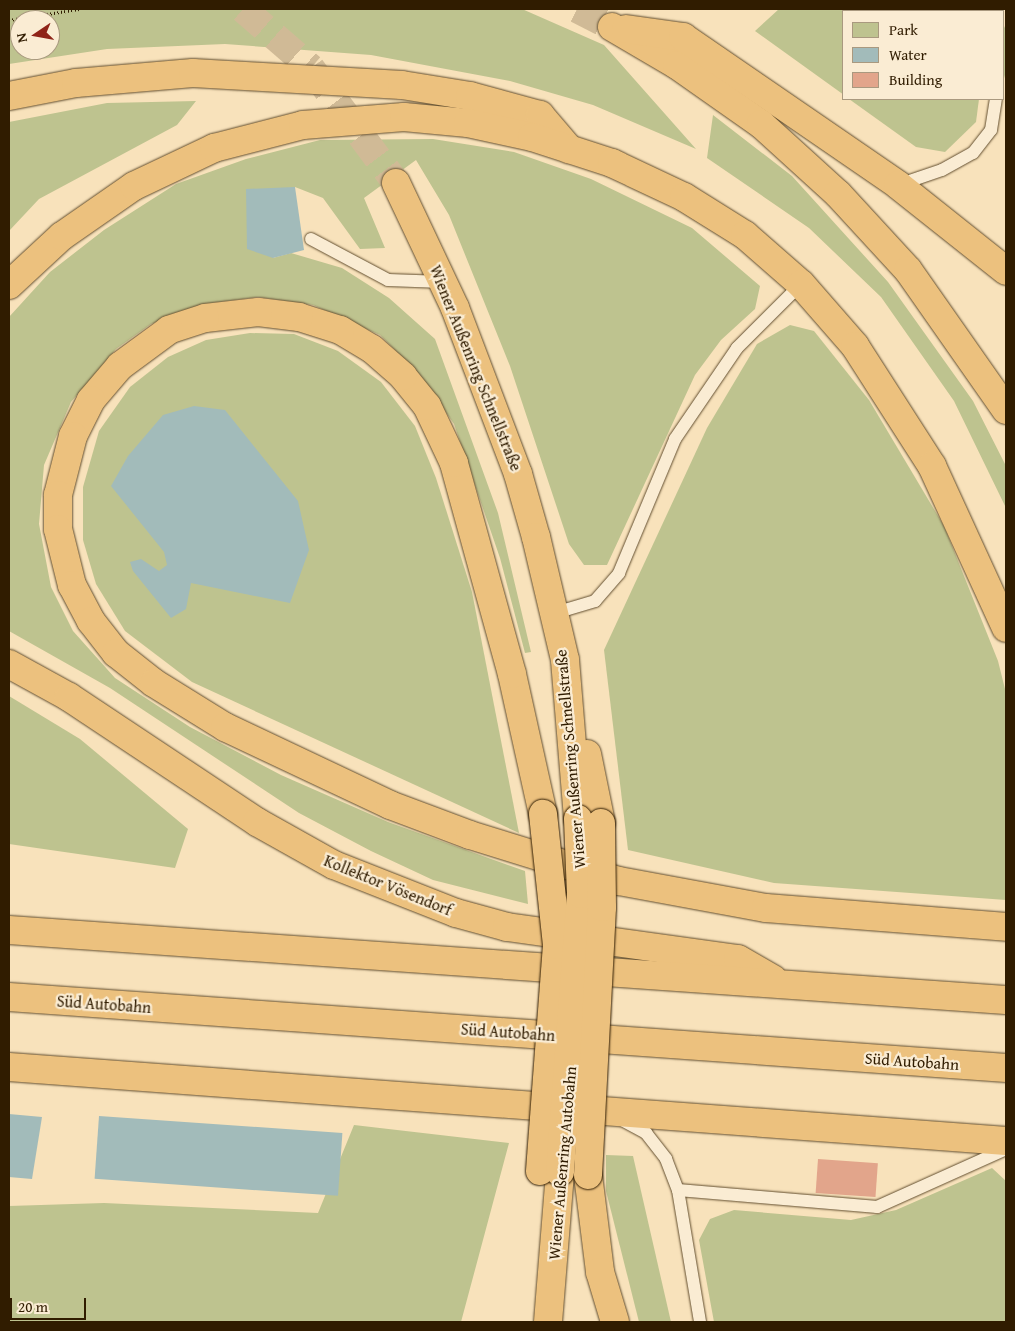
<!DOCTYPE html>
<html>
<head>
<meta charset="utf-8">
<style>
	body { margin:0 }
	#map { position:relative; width:1015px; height:1331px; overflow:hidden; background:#f8e2bb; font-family:"Gentium Book Plus",serif }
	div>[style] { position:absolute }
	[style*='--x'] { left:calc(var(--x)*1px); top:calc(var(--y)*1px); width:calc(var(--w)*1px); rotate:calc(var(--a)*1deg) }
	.green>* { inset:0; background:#bec38f }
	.water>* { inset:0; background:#a2bbba; transform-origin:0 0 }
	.building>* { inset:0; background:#e2a58b; transform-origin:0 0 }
	.motorway-tunnel>* { height:28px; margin-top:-14px; transform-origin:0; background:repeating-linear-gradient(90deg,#d0ba96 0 28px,transparent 0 42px) }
	.path>* { height:3px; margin-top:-1.5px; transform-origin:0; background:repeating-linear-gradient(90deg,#301c00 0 1px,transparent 0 3.5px) }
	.roads { filter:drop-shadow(0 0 1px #624e2f) drop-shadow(0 0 1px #624e2f) }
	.service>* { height:12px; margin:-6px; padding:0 6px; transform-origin:6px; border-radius:6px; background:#faecd3 }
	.motorway>* { height:28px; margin:-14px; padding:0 14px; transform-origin:14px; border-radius:14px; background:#ecc17e }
	.bridges { filter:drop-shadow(0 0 1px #301c00) drop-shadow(0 0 1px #301c00) }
	.motorway-bridge>* { height:28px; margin:-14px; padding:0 14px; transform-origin:14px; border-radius:14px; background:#ecc17e }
	span { translate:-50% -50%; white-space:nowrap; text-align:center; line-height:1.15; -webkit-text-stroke:4.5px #faecd3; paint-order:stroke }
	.street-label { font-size:16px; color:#301c00 }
	.frame { position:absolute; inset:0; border:10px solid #301c00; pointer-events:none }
	.legend { position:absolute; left:842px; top:10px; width:162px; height:90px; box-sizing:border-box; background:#faecd3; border:1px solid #a9997f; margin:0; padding:6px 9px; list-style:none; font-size:15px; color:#301c00 }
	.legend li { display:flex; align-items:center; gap:10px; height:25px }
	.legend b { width:25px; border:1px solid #a9997f }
	.north { position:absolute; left:10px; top:10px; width:50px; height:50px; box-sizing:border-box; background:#faecd3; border:1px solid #a9997f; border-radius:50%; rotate:258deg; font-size:14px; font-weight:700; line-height:20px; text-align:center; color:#301c00 }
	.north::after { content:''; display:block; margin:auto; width:18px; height:22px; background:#8f2418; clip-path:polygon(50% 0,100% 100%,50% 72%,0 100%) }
	.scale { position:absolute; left:10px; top:1298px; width:76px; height:22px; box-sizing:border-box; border:2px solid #301c00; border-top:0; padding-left:6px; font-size:15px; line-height:18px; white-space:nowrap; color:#301c00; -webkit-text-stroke:4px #faecd3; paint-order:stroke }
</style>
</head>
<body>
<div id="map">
	<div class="green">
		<div style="clip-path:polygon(evenodd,9px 9px,522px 9px,604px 45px,696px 149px,593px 105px,510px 81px,371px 55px,225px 44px,107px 49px,9px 64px,9px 9px,20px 20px,50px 20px,50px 50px,20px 50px,20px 20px)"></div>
		<div style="clip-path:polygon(779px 9px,942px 9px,943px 11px,844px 11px,844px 95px,755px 31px)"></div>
		<div style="clip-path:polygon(1004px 26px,1006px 30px,1006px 82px,1004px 75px)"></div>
		<div style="clip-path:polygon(849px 99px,979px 99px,976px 122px,945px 152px,916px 147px)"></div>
		<div style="clip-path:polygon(196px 101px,177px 125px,39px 199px,9px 231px,9px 122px,107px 103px)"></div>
		<div style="clip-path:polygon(713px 115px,792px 176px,888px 282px,973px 401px,1006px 466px,1006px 508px,954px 401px,881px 297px,809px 228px,707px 158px)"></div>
		<div style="clip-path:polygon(433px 139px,514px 152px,591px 179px,692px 228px,760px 286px,755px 309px,721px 340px,695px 375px,607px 565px,584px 565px,569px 544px,510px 366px,449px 215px,416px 160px,364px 198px,385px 248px,360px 249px,323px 198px,295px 187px,273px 258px,291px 253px,342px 268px,389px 298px,435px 339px,498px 513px,531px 652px,525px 653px,500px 558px,454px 424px,420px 375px,380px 335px,313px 305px,258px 297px,204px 304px,151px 324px,116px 349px,71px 402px,44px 465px,39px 524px,51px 587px,73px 631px,115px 678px,190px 727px,281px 775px,388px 822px,525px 871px,528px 904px,433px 880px,371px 851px,299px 813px,110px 688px,9px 631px,9px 317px,50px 272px,104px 230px,176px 184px,246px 159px,320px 140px)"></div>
		<div style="clip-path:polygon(790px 325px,814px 331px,869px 400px,944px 526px,998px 661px,1006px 693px,1006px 900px,774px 883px,628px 850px,604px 650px,707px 428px,757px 344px)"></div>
		<div style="clip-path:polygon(250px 333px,294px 334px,338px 351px,381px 382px,415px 426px,436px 478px,472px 592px,519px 833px,192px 682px,125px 631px,96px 584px,83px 540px,83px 487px,99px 431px,130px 387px,168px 357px,206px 340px)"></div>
		<div style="clip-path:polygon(9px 696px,80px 739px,188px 829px,175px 868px,9px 844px)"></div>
		<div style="clip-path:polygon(354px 1125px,509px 1143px,461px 1322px,9px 1322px,9px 1206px,104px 1203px,318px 1213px)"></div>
		<div style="clip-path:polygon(606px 1155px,633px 1156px,671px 1322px,639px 1322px,606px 1191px)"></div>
		<div style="clip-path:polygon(992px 1168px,1006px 1181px,1005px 1322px,714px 1322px,699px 1240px,710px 1219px,734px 1210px,851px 1220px,896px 1210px)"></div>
	</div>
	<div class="water">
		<div style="clip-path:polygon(295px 187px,304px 250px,273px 258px,247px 249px,246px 189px)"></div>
		<div style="clip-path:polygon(194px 406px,225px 410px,298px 501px,309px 550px,290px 603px,191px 583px,186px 609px,171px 618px,133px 571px,130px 562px,141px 559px,159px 571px,167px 565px,164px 552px,111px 486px,128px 456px,163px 415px)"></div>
		<div style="clip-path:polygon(9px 1114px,42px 1117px,32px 1179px,9px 1177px)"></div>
		<div style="left:99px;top:1116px;width:244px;height:63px;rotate:4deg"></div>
	</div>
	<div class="building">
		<div style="left:818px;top:1159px;width:60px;height:34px;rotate:4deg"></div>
	</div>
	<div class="motorway-tunnel">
		<div style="--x:243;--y:9;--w:90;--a:40.9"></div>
		<div style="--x:311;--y:68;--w:143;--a:53.5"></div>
		<div style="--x:577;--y:9;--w:39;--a:27"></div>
	</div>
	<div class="path">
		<div style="--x:9;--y:20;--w:71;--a:-8.9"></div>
	</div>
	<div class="roads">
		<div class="service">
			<div style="--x:959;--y:9;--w:2;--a:63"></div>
			<div style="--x:898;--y:185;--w:46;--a:-18.8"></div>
			<div style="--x:942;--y:170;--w:35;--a:-29"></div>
			<div style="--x:973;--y:153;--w:29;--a:-52"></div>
			<div style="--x:991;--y:130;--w:31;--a:-81"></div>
			<div style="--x:311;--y:239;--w:87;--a:28"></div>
			<div style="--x:388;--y:280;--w:55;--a:2.1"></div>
			<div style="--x:555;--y:613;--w:42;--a:-16.7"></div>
			<div style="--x:595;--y:601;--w:37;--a:-49"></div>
			<div style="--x:619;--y:573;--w:145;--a:-67.3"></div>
			<div style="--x:675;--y:439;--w:110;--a:-55.7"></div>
			<div style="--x:737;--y:348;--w:91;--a:-45"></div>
			<div style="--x:620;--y:1119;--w:30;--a:28"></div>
			<div style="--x:646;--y:1133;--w:33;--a:52"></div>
			<div style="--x:666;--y:1159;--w:33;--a:69"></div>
			<div style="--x:678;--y:1190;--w:134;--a:80.5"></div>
			<div style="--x:678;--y:1190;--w:200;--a:4.9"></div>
			<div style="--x:877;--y:1207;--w:141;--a:-24.2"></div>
		</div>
		<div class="motorway">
			<div style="--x:612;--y:27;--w:75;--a:30.3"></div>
			<div style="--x:677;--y:65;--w:103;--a:35.1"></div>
			<div style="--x:761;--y:124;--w:104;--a:42.3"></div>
			<div style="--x:838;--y:194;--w:103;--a:47.4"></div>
			<div style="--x:908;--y:270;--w:171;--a:55"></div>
			<div style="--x:626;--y:29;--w:58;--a:8"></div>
			<div style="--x:683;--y:37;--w:261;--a:34.5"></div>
			<div style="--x:898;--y:185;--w:138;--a:38.5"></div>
			<div style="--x:9;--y:96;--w:68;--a:-11"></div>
			<div style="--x:76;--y:83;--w:117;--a:-4.9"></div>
			<div style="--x:193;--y:73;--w:209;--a:3.3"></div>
			<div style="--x:402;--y:85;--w:69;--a:9.2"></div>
			<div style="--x:470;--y:96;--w:73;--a:15.2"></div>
			<div style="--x:540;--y:115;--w:45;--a:49.5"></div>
			<div style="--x:396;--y:183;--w:138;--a:64.7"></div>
			<div style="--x:455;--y:308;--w:178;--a:69.2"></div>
			<div style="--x:518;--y:474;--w:66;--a:74.1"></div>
			<div style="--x:536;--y:537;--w:126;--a:76.7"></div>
			<div style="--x:565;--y:660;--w:160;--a:85.3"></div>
			<div style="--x:9;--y:285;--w:72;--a:-42.8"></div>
			<div style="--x:62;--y:236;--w:88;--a:-34.8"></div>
			<div style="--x:134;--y:186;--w:89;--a:-25.4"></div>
			<div style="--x:214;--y:148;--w:92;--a:-14.5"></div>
			<div style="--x:303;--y:125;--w:101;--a:-4.5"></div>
			<div style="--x:404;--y:117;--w:64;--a:5.4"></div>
			<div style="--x:468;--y:123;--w:66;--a:12.3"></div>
			<div style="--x:532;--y:137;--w:84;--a:18"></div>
			<div style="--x:612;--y:163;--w:80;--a:25.3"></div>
			<div style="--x:684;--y:197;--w:72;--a:31.9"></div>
			<div style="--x:745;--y:235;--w:74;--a:41.2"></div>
			<div style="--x:801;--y:284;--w:82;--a:48.9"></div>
			<div style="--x:855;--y:346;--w:143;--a:57.3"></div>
			<div style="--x:932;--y:466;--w:178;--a:65.4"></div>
			<div style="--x:9;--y:664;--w:68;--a:28.8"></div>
			<div style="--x:69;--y:697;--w:226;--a:33.6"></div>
			<div style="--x:257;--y:822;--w:88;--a:29.2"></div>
			<div style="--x:334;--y:865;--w:131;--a:21.5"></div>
			<div style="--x:456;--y:913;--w:53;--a:15.4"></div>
			<div style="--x:507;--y:927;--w:233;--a:7.9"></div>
			<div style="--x:738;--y:959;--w:40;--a:29.7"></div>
			<div style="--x:587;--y:754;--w:70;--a:78.5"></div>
			<div style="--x:543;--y:814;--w:143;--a:-102.5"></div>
			<div style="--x:512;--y:674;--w:219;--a:-105.4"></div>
			<div style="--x:454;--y:463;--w:63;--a:-115.3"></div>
			<div style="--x:427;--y:406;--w:38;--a:-129"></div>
			<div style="--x:403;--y:376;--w:41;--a:-138.9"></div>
			<div style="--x:372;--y:349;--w:37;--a:-149"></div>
			<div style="--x:340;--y:330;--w:43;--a:-162.4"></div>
			<div style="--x:299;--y:317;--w:41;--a:-173"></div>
			<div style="--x:258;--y:312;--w:53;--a:173.5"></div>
			<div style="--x:205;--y:318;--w:38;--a:162"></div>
			<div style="--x:169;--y:330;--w:61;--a:143.7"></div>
			<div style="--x:120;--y:366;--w:45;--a:130.5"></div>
			<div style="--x:91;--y:400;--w:40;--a:116.6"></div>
			<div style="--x:73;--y:436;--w:61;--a:104.3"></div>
			<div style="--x:58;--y:495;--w:34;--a:90"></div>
			<div style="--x:58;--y:529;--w:58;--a:76"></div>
			<div style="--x:72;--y:585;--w:41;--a:62.2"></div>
			<div style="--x:91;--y:621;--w:41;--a:52"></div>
			<div style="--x:116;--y:653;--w:48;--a:38.3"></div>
			<div style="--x:154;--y:683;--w:84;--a:31.8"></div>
			<div style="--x:225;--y:727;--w:183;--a:25.3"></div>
			<div style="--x:390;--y:805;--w:85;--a:20.6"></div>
			<div style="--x:470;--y:835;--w:156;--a:17.2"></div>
			<div style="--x:619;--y:881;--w:149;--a:10.4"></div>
			<div style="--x:766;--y:908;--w:241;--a:4.5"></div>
			<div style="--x:9;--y:930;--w:999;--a:4.02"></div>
			<div style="--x:9;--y:997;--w:1000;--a:4.07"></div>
			<div style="--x:9;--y:1067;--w:1000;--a:4.24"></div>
			<div style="--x:588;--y:1175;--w:98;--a:82.9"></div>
			<div style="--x:600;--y:1272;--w:52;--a:73.3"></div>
			<div style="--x:548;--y:1322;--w:150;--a:-85.4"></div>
		</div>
	</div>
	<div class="bridges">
		<div class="motorway-bridge">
			<div style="--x:540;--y:1171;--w:227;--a:-85.7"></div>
			<div style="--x:557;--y:945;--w:132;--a:-96.1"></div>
			<div style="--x:560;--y:1172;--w:279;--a:-85.7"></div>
			<div style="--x:581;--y:894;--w:75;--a:-92.3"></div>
			<div style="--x:588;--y:1175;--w:268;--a:-87"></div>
			<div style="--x:602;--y:907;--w:84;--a:-90.7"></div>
		</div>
	</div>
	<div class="street-label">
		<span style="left:476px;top:368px;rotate:68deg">Wiener Außenring Schnellstraße</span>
		<span style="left:570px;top:759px;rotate:-95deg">Wiener Außenring Schnellstraße</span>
		<span style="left:388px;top:885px;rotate:22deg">Kollektor Vösendorf</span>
		<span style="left:104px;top:1004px;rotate:4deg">Süd Autobahn</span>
		<span style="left:508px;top:1032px;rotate:4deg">Süd Autobahn</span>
		<span style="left:912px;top:1061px;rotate:4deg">Süd Autobahn</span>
		<span style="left:562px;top:1163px;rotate:-85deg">Wiener Außenring Autobahn</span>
	</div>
	<div class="frame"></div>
	<ul class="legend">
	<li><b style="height:14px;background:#bec38f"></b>Park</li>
	<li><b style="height:14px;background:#a2bbba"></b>Water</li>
	<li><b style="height:14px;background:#e2a58b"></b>Building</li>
	</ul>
	<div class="north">N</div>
	<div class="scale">20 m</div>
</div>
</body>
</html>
